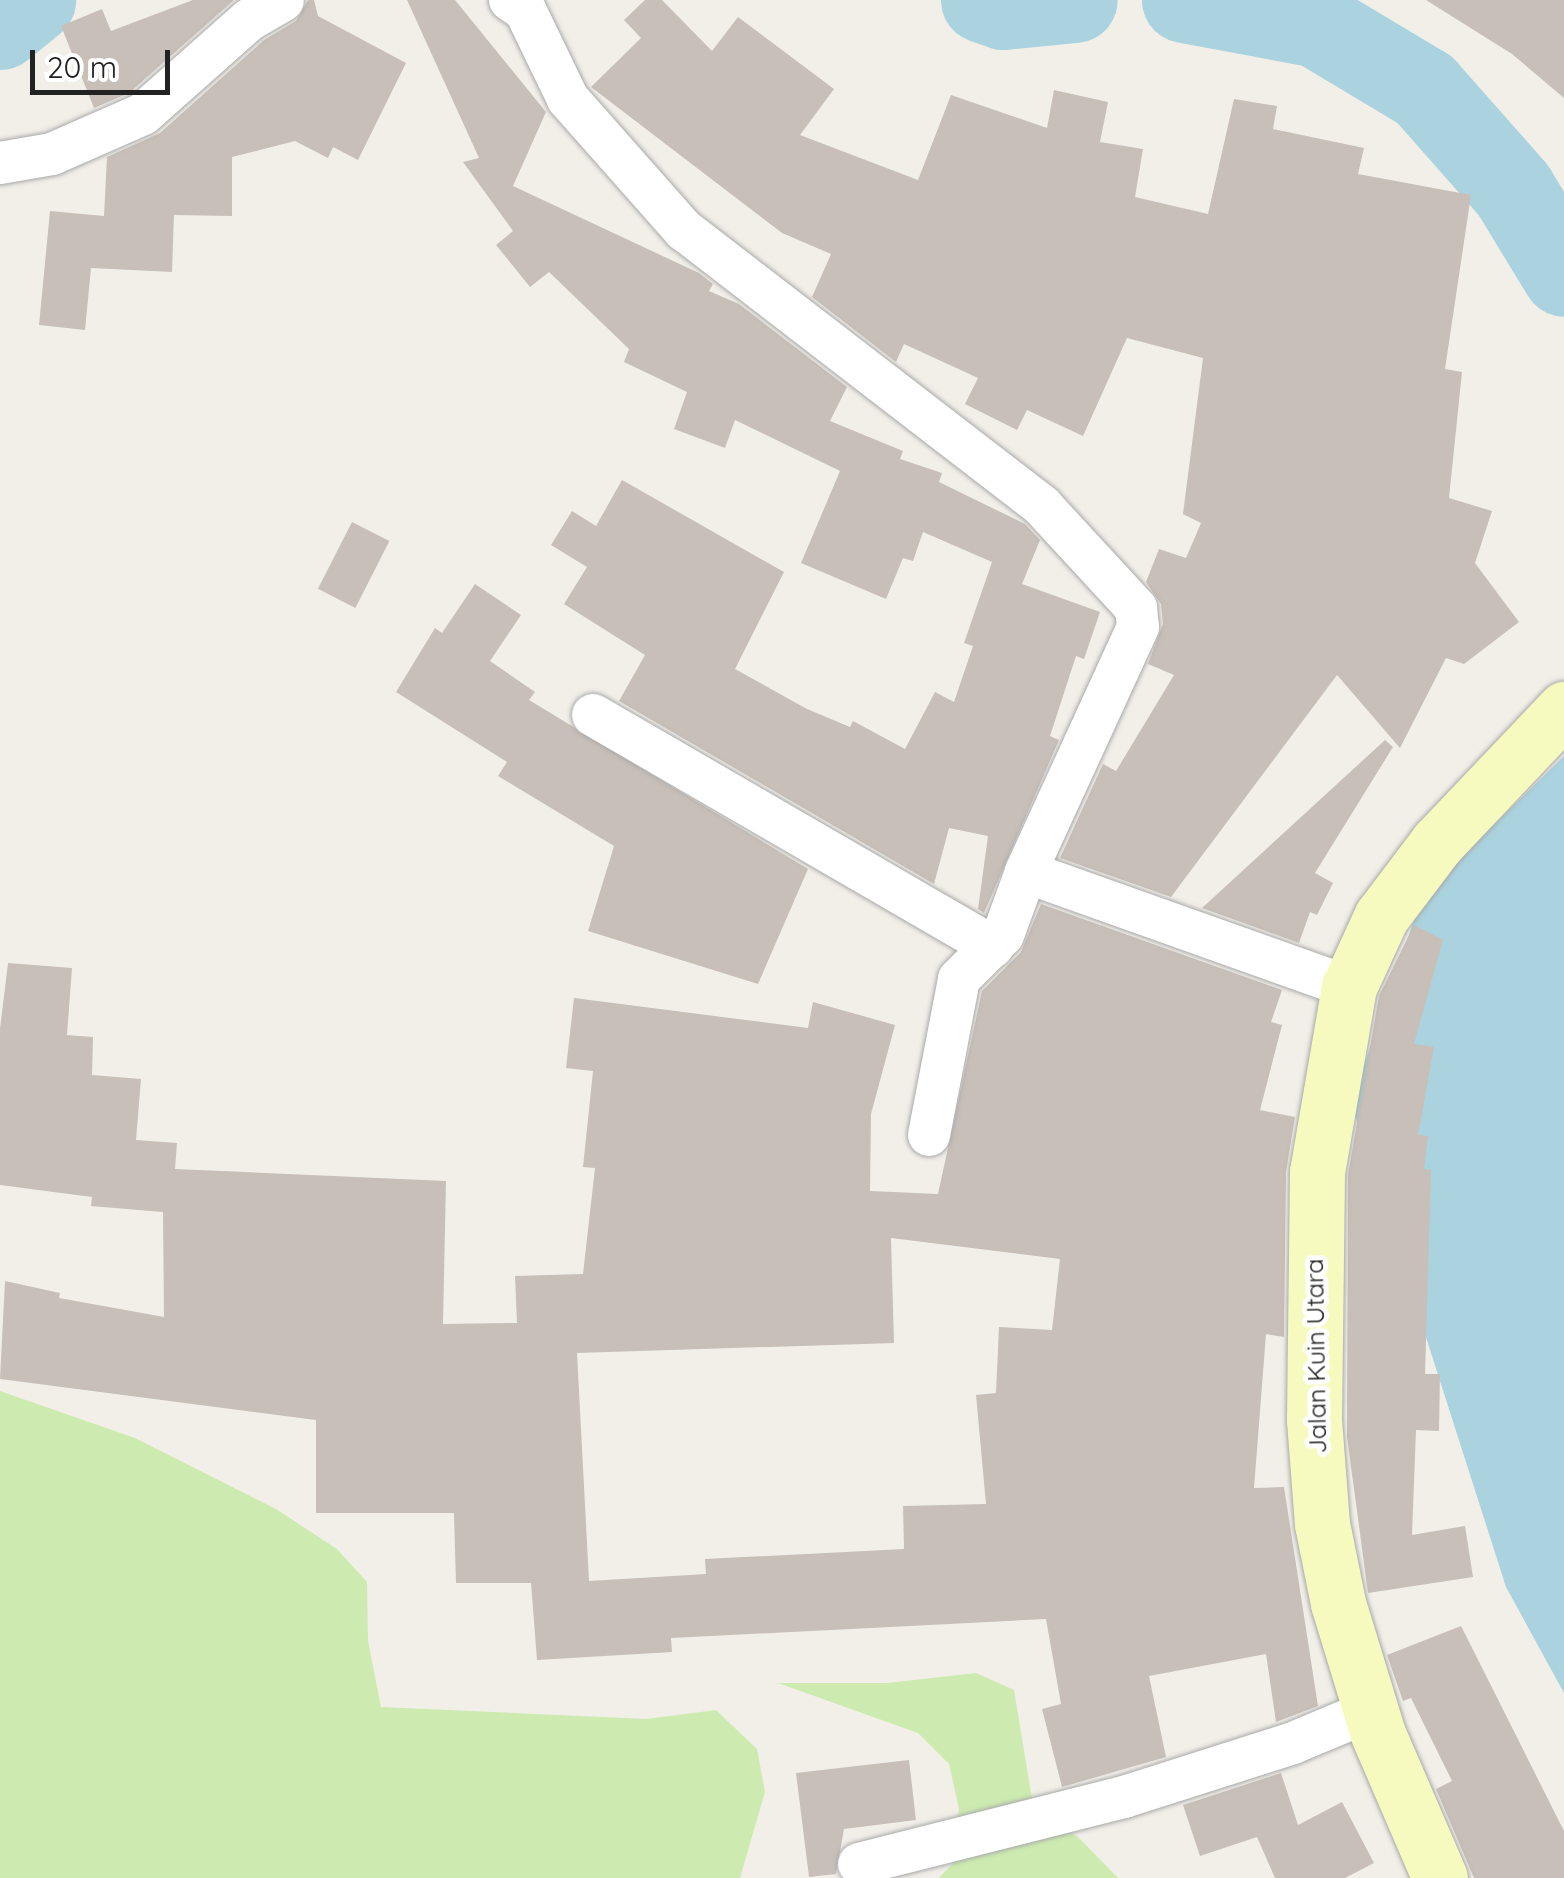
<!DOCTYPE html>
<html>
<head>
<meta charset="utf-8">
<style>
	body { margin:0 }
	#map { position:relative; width:1564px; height:1878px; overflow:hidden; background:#f2efe9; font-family:Quicksand,sans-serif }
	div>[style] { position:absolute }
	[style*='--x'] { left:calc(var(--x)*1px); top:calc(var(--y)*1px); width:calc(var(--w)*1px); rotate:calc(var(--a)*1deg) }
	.grass>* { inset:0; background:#cdebb0 }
	.water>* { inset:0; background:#aad3df }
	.river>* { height:85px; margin:-42.5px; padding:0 42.5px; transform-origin:42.5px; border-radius:42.5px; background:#aad3df }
	.building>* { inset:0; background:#c7bfb8; transform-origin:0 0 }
	.roads { filter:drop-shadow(0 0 2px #a9a9a9) drop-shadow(0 0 2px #a9a9a9) }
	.street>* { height:42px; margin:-21px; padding:0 21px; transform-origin:21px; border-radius:21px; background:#fff }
	.secondary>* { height:55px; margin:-27.5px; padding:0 27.5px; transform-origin:27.5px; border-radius:27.5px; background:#f7fabf }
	span { translate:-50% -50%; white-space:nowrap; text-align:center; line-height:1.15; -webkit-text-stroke:10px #fff; paint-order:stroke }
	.street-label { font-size:25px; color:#222 }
	.scale { position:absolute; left:30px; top:50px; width:140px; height:45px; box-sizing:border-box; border:5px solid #222; border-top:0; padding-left:12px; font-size:30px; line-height:35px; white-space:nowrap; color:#222; -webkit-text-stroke:8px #fff; paint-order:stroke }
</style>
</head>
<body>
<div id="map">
	<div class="grass">
		<div style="clip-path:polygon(0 1391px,135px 1438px,276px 1509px,337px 1549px,367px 1582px,368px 1641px,381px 1707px,646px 1719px,716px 1710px,757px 1749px,765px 1792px,740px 1878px,0 1878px)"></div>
		<div style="clip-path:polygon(976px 1673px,1014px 1690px,1034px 1811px,1078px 1837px,1118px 1878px,939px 1878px,953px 1863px,959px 1809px,949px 1764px,918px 1733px,778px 1683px,888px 1683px)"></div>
	</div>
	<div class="water">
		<div style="clip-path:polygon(1564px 756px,1564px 1693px,1506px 1587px,1351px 1103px,1423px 894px)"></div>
	</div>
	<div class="river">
		<div style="--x:983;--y:0;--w:21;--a:19"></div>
		<div style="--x:1003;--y:7;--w:72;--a:-5.6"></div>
		<div style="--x:1184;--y:0;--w:135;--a:10.6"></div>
		<div style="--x:1317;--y:25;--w:125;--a:30.9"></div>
		<div style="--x:1424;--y:89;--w:135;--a:48.6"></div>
		<div style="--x:1513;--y:190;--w:98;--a:58.7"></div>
		<div style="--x:0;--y:27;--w:43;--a:-39.3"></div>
	</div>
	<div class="building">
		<div style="clip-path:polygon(193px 0,234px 0,129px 93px,94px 108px,61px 26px,102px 9px,111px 31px)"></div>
		<div style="clip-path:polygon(308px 0,314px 0,318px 16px,406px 63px,358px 160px,333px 147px,328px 158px,295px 141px,232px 157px,232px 216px,174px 215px,172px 272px,91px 268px,85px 330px,39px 325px,50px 211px,104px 216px,107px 157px,160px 133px,264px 40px,296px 21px)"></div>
		<div style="clip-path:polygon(407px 0,455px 0,546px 112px,513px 186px,699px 273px,713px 284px,709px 291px,739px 304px,847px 387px,830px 421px,903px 451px,900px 459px,942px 473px,939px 482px,1025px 524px,1040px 540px,1022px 584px,1100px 612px,1084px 659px,1076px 656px,1050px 736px,1059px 740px,984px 913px,978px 909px,988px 836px,949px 828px,934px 884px,619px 701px,645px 655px,564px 604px,587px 567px,551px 545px,572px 511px,596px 526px,622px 480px,784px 572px,735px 669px,807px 709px,850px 727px,853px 721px,905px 749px,935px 692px,954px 702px,973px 646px,964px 643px,992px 562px,923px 532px,913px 561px,903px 558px,886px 599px,801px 563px,840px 471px,735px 420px,725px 448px,674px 429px,687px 392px,624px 362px,629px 349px,549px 272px,530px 287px,496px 245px,513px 231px,463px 162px,479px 158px)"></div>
		<div style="clip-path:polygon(645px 0,662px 0,712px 51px,738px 17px,834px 89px,800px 135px,918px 180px,951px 95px,1047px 128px,1054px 90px,1108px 102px,1100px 142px,1143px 149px,1135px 197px,1208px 214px,1234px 99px,1277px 106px,1273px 129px,1364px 148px,1358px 174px,1471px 195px,1445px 369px,1462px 372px,1449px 498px,1492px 511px,1475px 563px,1519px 622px,1464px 664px,1446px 658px,1400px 748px,1337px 675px,1171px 897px,1060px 858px,1103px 764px,1116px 771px,1174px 675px,1148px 664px,1163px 624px,1161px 604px,1146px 582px,1159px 549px,1186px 558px,1201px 523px,1183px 514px,1203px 358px,1127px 338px,1083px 436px,1027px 410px,1017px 430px,965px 404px,978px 378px,904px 344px,896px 362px,812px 297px,831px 254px,782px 233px,591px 87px,641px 38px,624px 20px)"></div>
		<div style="clip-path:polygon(1426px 0,1564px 0,1564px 98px,1512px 54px)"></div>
		<div style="left:352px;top:522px;width:42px;height:75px;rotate:27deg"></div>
		<div style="clip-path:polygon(475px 584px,521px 615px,490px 661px,535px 692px,529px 700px,808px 869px,758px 984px,588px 931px,614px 846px,498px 776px,507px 762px,396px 692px,435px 628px,442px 633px)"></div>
		<div style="clip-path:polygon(1385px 740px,1393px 747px,1315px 873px,1333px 883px,1317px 915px,1310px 912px,1299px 943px,1202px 908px)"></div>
		<div style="clip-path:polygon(evenodd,1041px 904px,1282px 990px,1271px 1022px,1282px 1025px,1260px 1110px,1295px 1117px,1286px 1172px,1284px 1337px,1266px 1334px,1254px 1488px,1284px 1487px,1318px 1706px,1276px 1722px,1266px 1654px,1149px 1676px,1166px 1757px,1062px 1787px,1042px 1709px,1061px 1704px,1046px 1619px,671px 1638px,672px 1652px,537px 1660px,531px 1583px,456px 1583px,454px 1513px,316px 1513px,316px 1420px,0 1379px,5px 1281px,60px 1293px,59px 1298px,164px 1317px,163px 1212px,91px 1206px,92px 1197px,0 1185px,0 1029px,8px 963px,72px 968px,67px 1035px,93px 1037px,92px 1075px,141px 1079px,136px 1140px,177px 1143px,175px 1169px,446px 1181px,443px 1324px,517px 1323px,515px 1276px,583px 1274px,595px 1168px,583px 1167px,593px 1071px,566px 1068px,574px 998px,808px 1028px,813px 1002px,895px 1025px,871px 1114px,870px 1191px,938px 1194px,982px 991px,1021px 952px,1041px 904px,891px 1238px,1060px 1259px,1052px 1330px,999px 1327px,996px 1393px,976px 1395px,986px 1504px,903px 1506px,904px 1549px,705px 1559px,706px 1574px,589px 1581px,577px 1353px,894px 1343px,891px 1238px)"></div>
		<div style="clip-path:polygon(1414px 925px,1443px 940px,1414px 1044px,1434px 1047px,1418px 1135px,1428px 1136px,1424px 1169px,1431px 1170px,1425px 1374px,1440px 1374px,1439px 1431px,1416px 1430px,1412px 1535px,1465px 1526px,1473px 1577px,1368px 1593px,1347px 1437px,1348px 1175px,1379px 996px)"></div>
		<div style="clip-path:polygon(1461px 1626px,1564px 1831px,1564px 1878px,1474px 1878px,1436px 1789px,1452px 1781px,1411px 1698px,1403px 1701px,1387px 1655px)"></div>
		<div style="clip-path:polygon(909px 1760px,916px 1820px,844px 1829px,836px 1874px,809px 1877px,796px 1773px)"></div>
		<div style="clip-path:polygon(1281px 1773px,1298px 1825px,1342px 1802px,1374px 1863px,1345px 1878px,1275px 1878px,1257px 1837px,1200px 1856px,1183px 1805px)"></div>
	</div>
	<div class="roads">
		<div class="street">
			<div style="--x:510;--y:0;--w:18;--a:34"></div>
			<div style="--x:525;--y:10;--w:99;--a:64.2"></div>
			<div style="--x:568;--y:99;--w:175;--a:48.5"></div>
			<div style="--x:684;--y:230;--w:452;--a:37.6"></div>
			<div style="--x:1042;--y:506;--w:139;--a:47.3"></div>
			<div style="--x:1136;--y:608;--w:19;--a:84"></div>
			<div style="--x:1138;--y:627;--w:269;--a:114.6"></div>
			<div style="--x:1026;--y:872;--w:343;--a:19.6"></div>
			<div style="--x:0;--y:163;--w:53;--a:-9.8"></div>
			<div style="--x:52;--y:154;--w:99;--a:-23.7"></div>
			<div style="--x:143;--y:114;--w:142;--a:-41.6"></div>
			<div style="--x:249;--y:20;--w:39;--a:-30"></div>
			<div style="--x:593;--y:715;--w:462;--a:30.1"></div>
			<div style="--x:929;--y:1135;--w:159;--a:-79.1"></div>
			<div style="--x:959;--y:979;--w:62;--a:-45"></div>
			<div style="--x:1003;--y:935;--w:67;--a:-69.9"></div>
			<div style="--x:859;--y:1864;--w:273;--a:-14.2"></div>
			<div style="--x:1124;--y:1797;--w:177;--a:-17.7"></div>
			<div style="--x:1293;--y:1743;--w:86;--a:-22.7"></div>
		</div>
		<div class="secondary">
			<div style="--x:1440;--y:1878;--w:157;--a:-113.3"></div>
			<div style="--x:1378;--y:1734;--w:137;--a:-107"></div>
			<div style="--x:1338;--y:1603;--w:81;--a:-101.4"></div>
			<div style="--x:1322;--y:1524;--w:105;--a:-94.4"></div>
			<div style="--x:1314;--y:1419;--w:247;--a:-89.3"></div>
			<div style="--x:1317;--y:1172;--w:188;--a:-80.2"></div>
			<div style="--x:1349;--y:987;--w:77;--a:-65.4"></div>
			<div style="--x:1381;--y:917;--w:93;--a:-52.9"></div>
			<div style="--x:1437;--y:843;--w:185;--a:-46.5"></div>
		</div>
	</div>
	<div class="street-label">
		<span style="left:1316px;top:1356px;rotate:-91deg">Jalan Kuin Utara</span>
	</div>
	<div class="scale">20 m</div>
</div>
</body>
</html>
